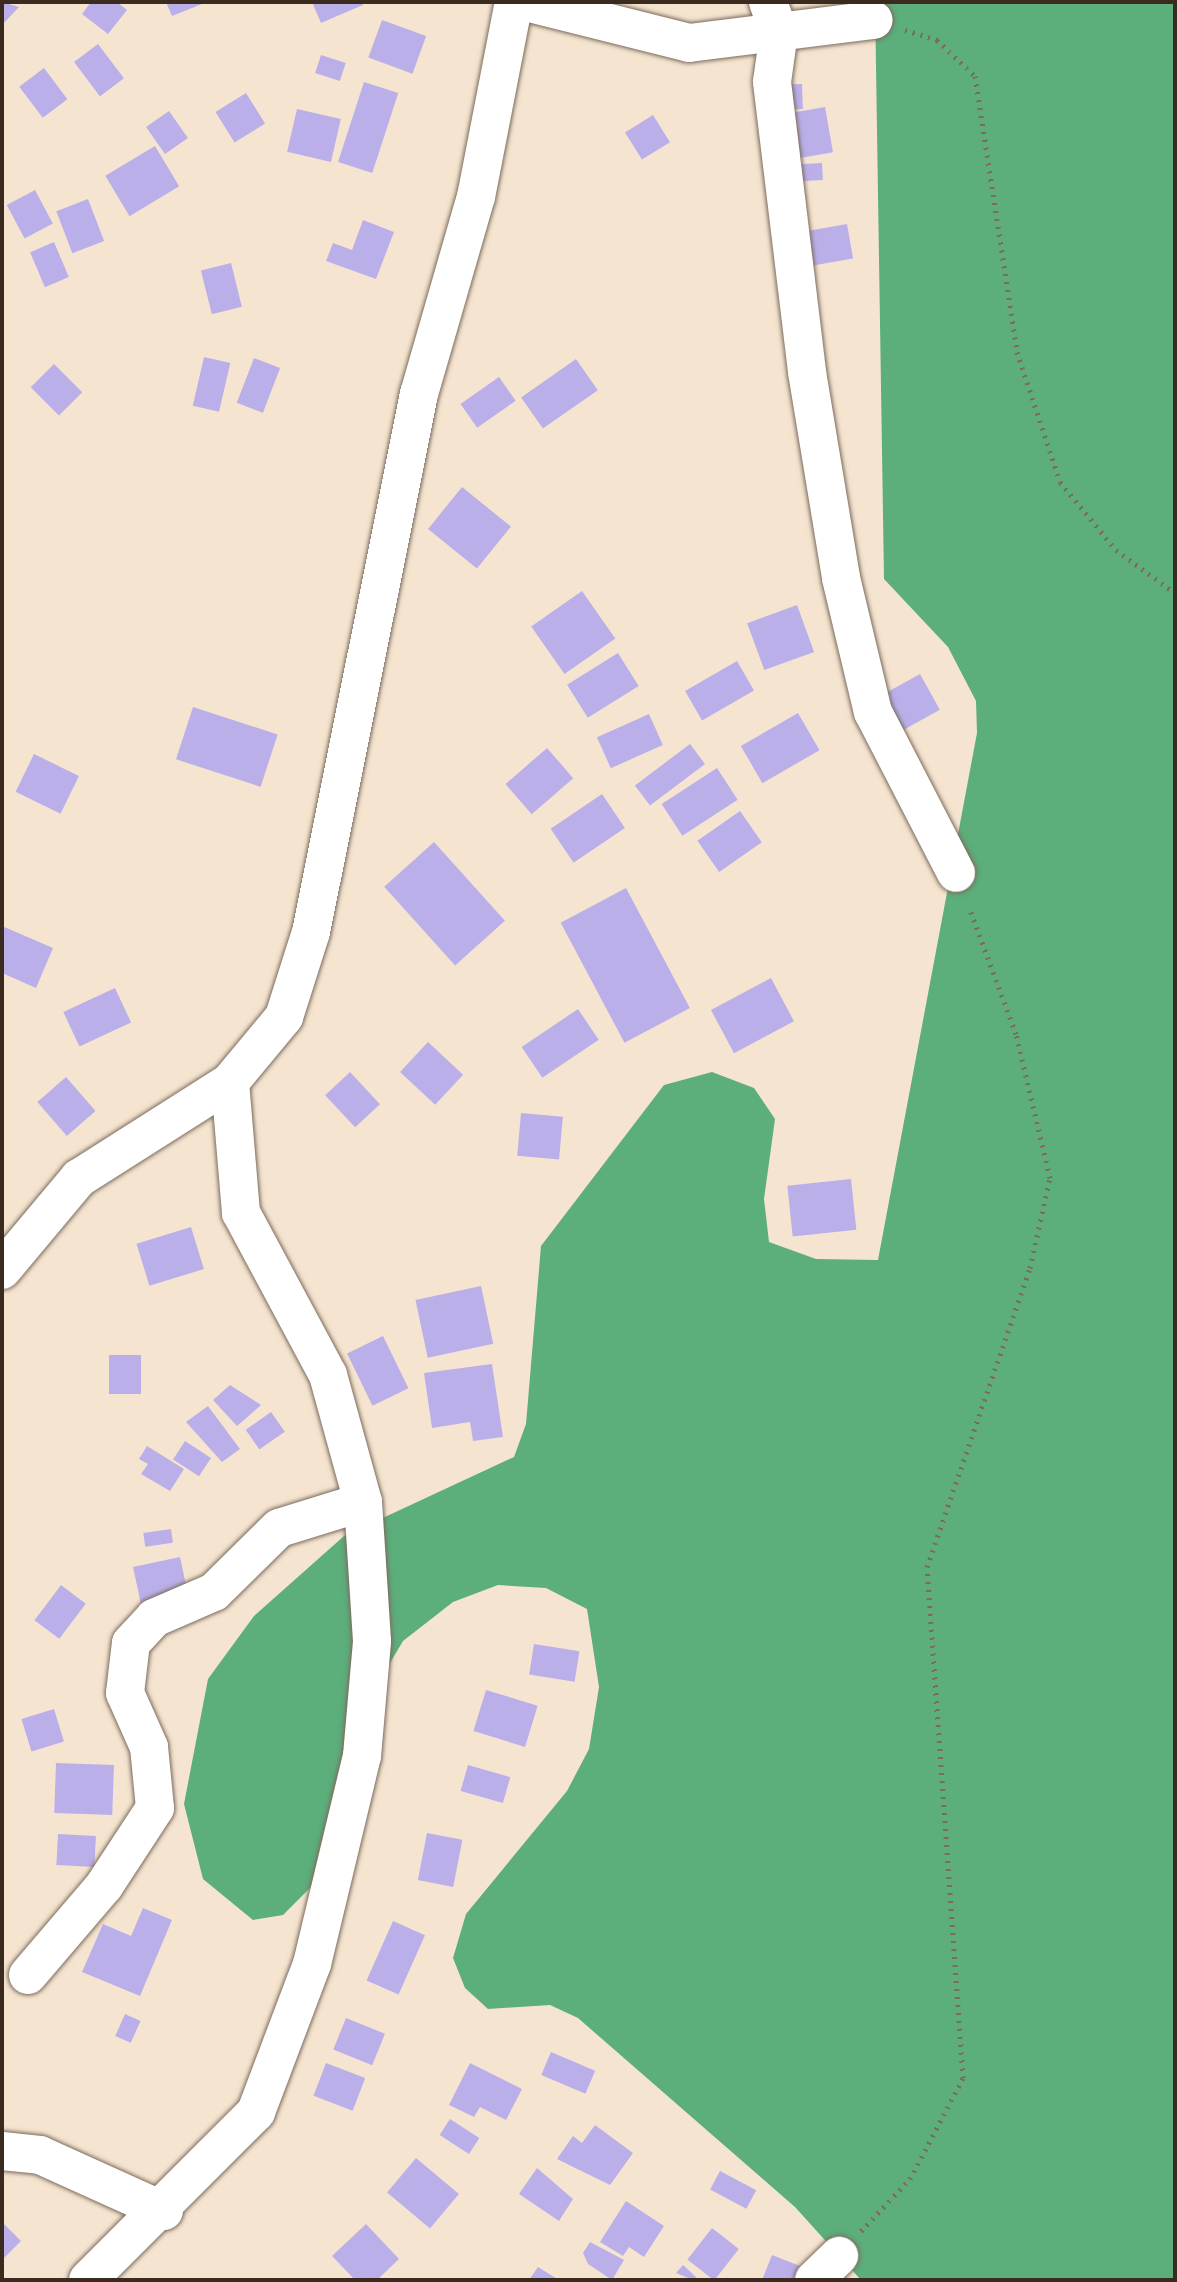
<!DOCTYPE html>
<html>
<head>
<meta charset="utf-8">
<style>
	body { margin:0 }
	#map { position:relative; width:1177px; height:2282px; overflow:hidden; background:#f5e5d0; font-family:Pangolin,sans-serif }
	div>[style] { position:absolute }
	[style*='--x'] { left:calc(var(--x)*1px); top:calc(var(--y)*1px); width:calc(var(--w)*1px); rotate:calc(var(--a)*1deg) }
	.forest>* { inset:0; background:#5cae7b }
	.building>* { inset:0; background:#bbafea; transform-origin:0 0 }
	.path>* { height:5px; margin-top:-2.5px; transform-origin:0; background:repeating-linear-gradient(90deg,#7c6b5c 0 2px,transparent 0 8px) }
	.roads { filter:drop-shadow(0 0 2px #7c6b5c) drop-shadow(0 0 2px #7c6b5c) }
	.street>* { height:38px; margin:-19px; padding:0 19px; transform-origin:19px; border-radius:19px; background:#fff }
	span { translate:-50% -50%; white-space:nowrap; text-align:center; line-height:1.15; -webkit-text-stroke:6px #f7f3e8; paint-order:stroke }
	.frame { position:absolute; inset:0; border:4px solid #3b2a1e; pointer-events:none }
</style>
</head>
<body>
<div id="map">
	<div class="forest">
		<div style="clip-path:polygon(875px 2px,1175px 2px,1175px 2280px,861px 2280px,795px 2207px,578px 2018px,550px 2005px,488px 2009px,465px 1988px,453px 1958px,466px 1914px,567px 1791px,589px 1749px,599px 1687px,587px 1609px,546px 1588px,498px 1585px,453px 1602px,403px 1641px,371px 1695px,361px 1837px,283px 1915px,253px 1920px,203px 1879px,184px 1804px,208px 1679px,254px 1616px,344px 1536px,514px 1457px,526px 1424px,541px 1246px,664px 1085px,712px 1072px,754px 1088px,775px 1119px,764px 1199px,769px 1242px,816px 1259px,878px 1260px,977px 733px,976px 701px,948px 647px,884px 579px)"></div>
	</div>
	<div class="building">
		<div style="clip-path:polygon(2px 2px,19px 7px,2px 25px)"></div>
		<div style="clip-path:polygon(91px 2px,117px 2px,127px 10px,108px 34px,82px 14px)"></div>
		<div style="clip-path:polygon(166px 2px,207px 2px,172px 16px)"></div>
		<div style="clip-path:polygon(312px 2px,361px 2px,363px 5px,321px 23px)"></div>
		<div style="left:382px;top:20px;width:47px;height:40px;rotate:20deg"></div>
		<div style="left:98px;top:44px;width:43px;height:30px;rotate:53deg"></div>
		<div style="left:321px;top:55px;width:26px;height:19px;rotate:18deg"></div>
		<div style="left:44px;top:68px;width:39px;height:31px;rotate:53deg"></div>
		<div style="left:364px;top:82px;width:36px;height:84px;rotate:18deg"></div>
		<div style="left:802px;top:84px;width:25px;height:24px;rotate:88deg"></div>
		<div style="left:246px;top:93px;width:36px;height:36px;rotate:58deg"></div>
		<div style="left:825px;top:107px;width:46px;height:45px;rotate:80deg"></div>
		<div style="left:297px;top:109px;width:45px;height:44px;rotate:13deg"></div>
		<div style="left:169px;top:111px;width:33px;height:28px;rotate:55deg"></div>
		<div style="left:653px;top:115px;width:32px;height:33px;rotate:58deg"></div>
		<div style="left:155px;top:146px;width:47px;height:58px;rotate:59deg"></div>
		<div style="left:822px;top:163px;width:17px;height:34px;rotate:87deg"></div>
		<div style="left:35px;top:190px;width:38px;height:32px;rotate:62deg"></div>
		<div style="left:88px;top:199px;width:45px;height:34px;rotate:69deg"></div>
		<div style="clip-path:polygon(363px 220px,394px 232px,376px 279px,326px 261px,333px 243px,352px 250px)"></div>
		<div style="left:847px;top:224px;width:35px;height:45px;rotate:80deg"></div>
		<div style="left:54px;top:242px;width:38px;height:26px;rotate:67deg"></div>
		<div style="left:231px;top:263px;width:45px;height:31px;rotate:76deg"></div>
		<div style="left:204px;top:357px;width:27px;height:50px;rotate:13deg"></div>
		<div style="left:254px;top:358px;width:28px;height:48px;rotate:21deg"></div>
		<div style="left:576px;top:359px;width:38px;height:67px;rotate:55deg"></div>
		<div style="left:54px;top:364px;width:40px;height:33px;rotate:45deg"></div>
		<div style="left:499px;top:377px;width:29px;height:47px;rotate:55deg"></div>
		<div style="left:462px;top:487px;width:63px;height:54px;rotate:39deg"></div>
		<div style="left:582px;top:591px;width:58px;height:62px;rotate:55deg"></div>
		<div style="left:797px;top:605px;width:50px;height:53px;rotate:70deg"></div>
		<div style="left:618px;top:653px;width:39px;height:60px;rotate:58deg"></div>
		<div style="left:737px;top:661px;width:34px;height:60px;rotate:60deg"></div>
		<div style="left:920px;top:674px;width:41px;height:50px;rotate:61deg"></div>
		<div style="left:193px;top:707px;width:89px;height:55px;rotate:18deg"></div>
		<div style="left:798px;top:713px;width:43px;height:66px;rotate:60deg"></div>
		<div style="left:649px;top:714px;width:34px;height:57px;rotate:66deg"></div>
		<div style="left:690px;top:744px;width:25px;height:69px;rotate:53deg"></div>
		<div style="left:547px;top:748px;width:40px;height:55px;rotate:49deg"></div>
		<div style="left:34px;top:754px;width:50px;height:42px;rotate:26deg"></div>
		<div style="left:717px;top:768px;width:38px;height:66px;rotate:57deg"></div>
		<div style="left:602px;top:794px;width:41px;height:62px;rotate:56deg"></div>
		<div style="left:740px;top:811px;width:38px;height:52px;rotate:55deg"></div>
		<div style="left:434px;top:842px;width:106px;height:67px;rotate:48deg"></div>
		<div style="left:626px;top:888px;width:136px;height:74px;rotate:62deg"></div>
		<div style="clip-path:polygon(2px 926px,53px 948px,36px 988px,2px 973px)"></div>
		<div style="left:771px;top:978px;width:49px;height:68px;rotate:62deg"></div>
		<div style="left:115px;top:988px;width:38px;height:57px;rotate:65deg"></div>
		<div style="left:578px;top:1009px;width:37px;height:68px;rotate:56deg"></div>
		<div style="left:428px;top:1042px;width:48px;height:41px;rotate:43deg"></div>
		<div style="left:350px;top:1072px;width:44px;height:34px;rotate:47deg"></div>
		<div style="left:66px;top:1077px;width:45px;height:38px;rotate:49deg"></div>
		<div style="left:521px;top:1113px;width:42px;height:43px;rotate:5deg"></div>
		<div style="left:851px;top:1179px;width:51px;height:64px;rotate:84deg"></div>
		<div style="left:191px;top:1227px;width:44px;height:57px;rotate:73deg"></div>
		<div style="left:481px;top:1286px;width:59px;height:67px;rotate:78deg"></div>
		<div style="left:383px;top:1336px;width:58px;height:40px;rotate:64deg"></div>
		<div style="left:109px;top:1355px;width:32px;height:39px"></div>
		<div style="clip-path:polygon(492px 1364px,503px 1437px,473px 1441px,470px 1422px,432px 1428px,424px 1373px)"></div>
		<div style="clip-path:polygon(230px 1385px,261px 1405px,237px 1426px,213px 1400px)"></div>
		<div style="clip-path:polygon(208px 1406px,240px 1449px,222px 1462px,186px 1422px)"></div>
		<div style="left:271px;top:1412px;width:24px;height:31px;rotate:55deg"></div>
		<div style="left:185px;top:1441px;width:31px;height:22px;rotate:33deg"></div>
		<div style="clip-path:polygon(147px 1446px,184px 1469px,170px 1491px,141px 1474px,148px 1464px,139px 1459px)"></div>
		<div style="left:171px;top:1529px;width:14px;height:28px;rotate:82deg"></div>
		<div style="left:180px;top:1557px;width:40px;height:48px;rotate:78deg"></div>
		<div style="left:61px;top:1585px;width:31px;height:44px;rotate:37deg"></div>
		<div style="left:534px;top:1644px;width:46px;height:31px;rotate:9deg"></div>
		<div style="left:486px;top:1690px;width:54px;height:43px;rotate:17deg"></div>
		<div style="left:54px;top:1709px;width:34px;height:34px;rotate:73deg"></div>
		<div style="left:56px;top:1763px;width:58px;height:50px;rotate:2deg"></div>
		<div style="left:468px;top:1765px;width:44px;height:27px;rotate:16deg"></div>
		<div style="left:427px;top:1833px;width:36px;height:48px;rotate:11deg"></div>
		<div style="left:58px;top:1834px;width:38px;height:31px;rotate:3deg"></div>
		<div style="clip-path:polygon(143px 1908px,172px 1920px,140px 1996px,82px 1972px,103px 1924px,131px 1936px)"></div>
		<div style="left:393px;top:1921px;width:35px;height:65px;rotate:24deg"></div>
		<div style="left:125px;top:2014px;width:17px;height:24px;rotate:24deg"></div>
		<div style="left:346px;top:2018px;width:42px;height:34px;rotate:22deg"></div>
		<div style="left:551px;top:2052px;width:48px;height:25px;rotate:23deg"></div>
		<div style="left:326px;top:2063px;width:42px;height:35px;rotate:21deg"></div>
		<div style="clip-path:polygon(470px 2063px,522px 2089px,506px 2120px,480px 2107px,474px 2117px,449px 2105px)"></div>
		<div style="left:450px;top:2119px;width:35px;height:19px;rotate:33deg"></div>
		<div style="clip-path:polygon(595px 2125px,633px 2153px,610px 2185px,557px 2159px,573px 2136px,582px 2143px)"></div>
		<div style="left:416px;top:2158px;width:56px;height:45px;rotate:40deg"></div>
		<div style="clip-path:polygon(537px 2168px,573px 2199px,559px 2221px,519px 2194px)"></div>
		<div style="left:720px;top:2171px;width:41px;height:21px;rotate:28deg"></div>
		<div style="clip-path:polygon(626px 2201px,664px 2226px,644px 2257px,629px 2247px,623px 2256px,600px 2242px)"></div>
		<div style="clip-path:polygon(2px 2222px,21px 2241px,2px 2260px)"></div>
		<div style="clip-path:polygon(366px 2224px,399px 2259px,377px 2280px,355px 2280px,332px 2256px)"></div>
		<div style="left:712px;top:2228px;width:34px;height:40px;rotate:38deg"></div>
		<div style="clip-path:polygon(590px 2242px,624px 2260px,612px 2280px,588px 2264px,583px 2253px)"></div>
		<div style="clip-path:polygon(772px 2255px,800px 2266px,794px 2280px,762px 2280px)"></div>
		<div style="clip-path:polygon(683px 2265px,696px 2277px,693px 2280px,676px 2273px)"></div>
		<div style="clip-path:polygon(538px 2267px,559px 2280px,529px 2280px)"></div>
	</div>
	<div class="path">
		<div style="--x:905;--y:30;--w:34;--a:17"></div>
		<div style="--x:937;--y:40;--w:52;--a:43.5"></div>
		<div style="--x:975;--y:76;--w:279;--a:81.3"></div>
		<div style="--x:1017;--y:352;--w:137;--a:71.7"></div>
		<div style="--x:1060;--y:482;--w:88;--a:50.5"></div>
		<div style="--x:1116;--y:550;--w:73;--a:36.1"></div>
		<div style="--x:861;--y:2231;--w:71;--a:-46.7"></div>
		<div style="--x:910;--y:2179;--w:114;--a:-62.3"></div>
		<div style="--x:963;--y:2078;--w:512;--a:-94.03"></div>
		<div style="--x:927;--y:1567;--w:316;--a:-71"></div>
		<div style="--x:1030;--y:1268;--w:92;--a:-77.5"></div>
		<div style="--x:1050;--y:1178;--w:148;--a:-103.3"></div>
		<div style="--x:1016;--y:1034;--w:135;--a:-110.3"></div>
	</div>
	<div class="roads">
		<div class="street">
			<div style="--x:526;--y:2;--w:168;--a:14.1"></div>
			<div style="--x:689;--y:43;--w:186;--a:-7.1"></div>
			<div style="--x:768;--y:2;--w:32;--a:70"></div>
			<div style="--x:779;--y:32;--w:50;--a:98"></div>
			<div style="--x:772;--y:82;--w:292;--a:83.1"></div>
			<div style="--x:807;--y:372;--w:209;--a:80.6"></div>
			<div style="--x:841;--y:578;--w:138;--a:76.6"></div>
			<div style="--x:873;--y:712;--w:181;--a:62.7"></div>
			<div style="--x:2;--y:1270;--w:120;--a:-50.1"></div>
			<div style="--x:79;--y:1178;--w:179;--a:-32.4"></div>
			<div style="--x:230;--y:1082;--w:85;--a:-50.3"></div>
			<div style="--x:284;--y:1017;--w:89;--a:-72.4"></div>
			<div style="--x:311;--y:932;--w:549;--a:-78.65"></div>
			<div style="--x:419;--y:394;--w:205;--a:-73.9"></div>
			<div style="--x:476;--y:197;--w:199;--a:-79"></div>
			<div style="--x:28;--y:1975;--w:117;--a:-49.5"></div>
			<div style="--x:104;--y:1886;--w:93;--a:-56.8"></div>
			<div style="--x:155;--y:1808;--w:61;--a:-95.6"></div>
			<div style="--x:149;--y:1747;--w:59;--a:-114"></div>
			<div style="--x:125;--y:1693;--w:50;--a:-83.2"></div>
			<div style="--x:131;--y:1643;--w:34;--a:-47"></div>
			<div style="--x:154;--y:1618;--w:65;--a:-23.4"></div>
			<div style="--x:214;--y:1592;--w:91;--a:-44.6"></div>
			<div style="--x:279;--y:1528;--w:88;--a:-17.2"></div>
			<div style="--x:2;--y:2151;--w:38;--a:6"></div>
			<div style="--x:40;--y:2155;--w:136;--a:24.3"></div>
			<div style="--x:88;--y:2280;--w:238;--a:-45"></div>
			<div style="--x:256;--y:2112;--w:158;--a:-69.3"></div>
			<div style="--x:312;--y:1964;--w:214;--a:-76.5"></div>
			<div style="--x:362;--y:1756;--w:115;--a:-85"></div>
			<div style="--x:372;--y:1641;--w:139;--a:-93.7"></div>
			<div style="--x:363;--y:1502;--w:132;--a:-105.4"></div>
			<div style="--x:328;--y:1375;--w:184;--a:-118.2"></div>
			<div style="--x:241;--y:1213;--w:131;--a:-94.8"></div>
			<div style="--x:814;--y:2280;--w:35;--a:-44"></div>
		</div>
	</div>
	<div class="frame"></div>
</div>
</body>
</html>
